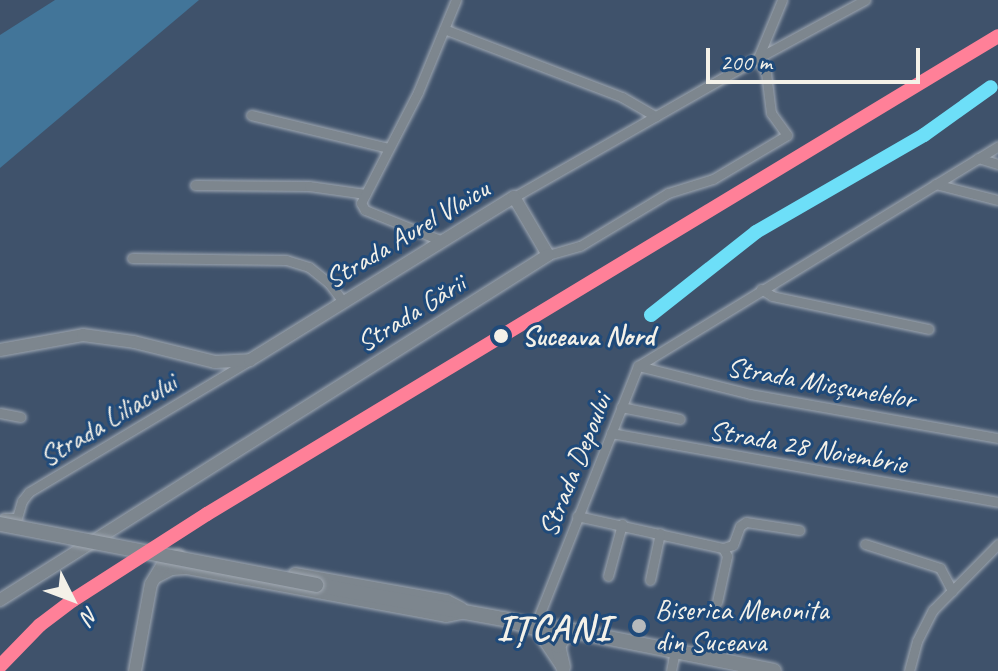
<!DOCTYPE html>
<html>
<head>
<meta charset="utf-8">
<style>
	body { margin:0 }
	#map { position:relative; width:998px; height:671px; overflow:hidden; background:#3f526b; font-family:Caveat,sans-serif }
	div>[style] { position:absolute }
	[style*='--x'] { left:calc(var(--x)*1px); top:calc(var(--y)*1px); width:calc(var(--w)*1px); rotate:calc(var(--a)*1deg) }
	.water>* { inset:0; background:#427599 }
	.roads { filter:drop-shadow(0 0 2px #a0a8b2) drop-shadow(0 0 2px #a0a8b2) }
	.street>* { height:9px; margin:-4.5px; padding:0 4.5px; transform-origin:4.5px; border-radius:4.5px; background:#7d868e }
	.secondary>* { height:12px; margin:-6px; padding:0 6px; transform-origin:6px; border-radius:6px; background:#7d868e }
	.primary>* { height:14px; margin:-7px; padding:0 7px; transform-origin:7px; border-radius:7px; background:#7d868e }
	.bridges { filter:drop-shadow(0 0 2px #a0a8b2) drop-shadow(0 0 2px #a0a8b2) }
	.primary-bridge>* { height:14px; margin:-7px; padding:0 7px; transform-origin:7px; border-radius:7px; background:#7d868e }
	.rail-1>* { height:14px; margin:-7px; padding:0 7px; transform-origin:7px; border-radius:7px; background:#ff8098 }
	.rail-2>* { height:14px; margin:-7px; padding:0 7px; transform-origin:7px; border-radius:7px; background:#6ddff8 }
	.dots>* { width:22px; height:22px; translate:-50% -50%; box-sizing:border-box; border:4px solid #1f4a7a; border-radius:50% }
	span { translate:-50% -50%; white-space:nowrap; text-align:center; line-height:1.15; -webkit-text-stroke:6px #1f4a7a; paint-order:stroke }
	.street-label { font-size:28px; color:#f4f1e8 }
	.stop-label { font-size:28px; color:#f4f1e8; font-weight:700 }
	.left { translate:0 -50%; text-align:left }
	.poi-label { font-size:28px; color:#f4f1e8 }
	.district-label { font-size:36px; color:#f4f1e8; font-weight:700; letter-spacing:2px }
	.north { position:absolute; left:32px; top:559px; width:80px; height:80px; -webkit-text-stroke:6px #1f4a7a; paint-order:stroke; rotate:132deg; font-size:22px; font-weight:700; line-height:32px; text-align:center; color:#f4f1e8 }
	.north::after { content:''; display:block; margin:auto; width:28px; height:36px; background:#f4f1e8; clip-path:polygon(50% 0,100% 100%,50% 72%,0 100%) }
	.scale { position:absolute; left:706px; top:48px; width:214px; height:36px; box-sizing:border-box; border:4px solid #f4f1e8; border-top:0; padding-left:10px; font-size:24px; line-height:28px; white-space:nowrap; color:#f4f1e8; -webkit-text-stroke:6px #1f4a7a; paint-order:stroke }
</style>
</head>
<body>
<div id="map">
	<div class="water">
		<div style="clip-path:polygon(55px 0,199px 0,0 168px,0 35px)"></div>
	</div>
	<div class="roads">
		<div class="street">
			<div style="--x:444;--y:29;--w:191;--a:20.9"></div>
			<div style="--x:622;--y:97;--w:39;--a:30"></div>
			<div style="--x:251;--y:115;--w:141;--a:13.5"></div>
			<div style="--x:978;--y:158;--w:21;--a:17"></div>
			<div style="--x:935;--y:184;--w:65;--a:14.3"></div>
			<div style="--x:195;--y:185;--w:114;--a:0.5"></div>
			<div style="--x:309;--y:186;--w:57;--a:8.1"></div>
			<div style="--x:514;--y:197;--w:281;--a:-29.7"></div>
			<div style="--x:758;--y:58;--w:63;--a:-67.5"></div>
			<div style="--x:440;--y:240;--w:81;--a:-158.2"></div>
			<div style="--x:365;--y:210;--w:8;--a:-120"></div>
			<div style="--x:361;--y:203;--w:125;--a:-62.8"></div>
			<div style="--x:418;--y:92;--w:100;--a:-67.6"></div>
			<div style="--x:548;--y:255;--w:33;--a:-16"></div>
			<div style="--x:580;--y:246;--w:103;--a:-31.1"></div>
			<div style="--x:668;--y:193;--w:47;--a:-17.3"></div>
			<div style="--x:713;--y:179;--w:86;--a:-30.7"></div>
			<div style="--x:787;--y:135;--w:27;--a:-126"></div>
			<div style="--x:771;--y:113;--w:40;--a:-97.1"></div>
			<div style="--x:766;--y:73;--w:17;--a:-118"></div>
			<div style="--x:758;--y:58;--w:122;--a:-28.5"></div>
			<div style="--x:132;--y:258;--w:154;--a:0.7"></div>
			<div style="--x:286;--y:260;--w:24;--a:17"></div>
			<div style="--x:309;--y:267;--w:26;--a:39"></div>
			<div style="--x:329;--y:283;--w:21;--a:53"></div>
			<div style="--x:761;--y:289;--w:13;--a:32"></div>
			<div style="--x:772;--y:296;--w:160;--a:11.9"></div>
			<div style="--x:638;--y:366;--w:115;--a:14"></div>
			<div style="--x:750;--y:394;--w:252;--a:10.1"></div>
			<div style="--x:621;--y:407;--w:60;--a:11.5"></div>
			<div style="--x:0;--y:413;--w:21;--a:11"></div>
			<div style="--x:611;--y:433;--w:393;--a:10.1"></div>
			<div style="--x:577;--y:516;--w:149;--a:12.4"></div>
			<div style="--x:723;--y:548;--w:9;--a:63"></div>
			<div style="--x:727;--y:556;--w:47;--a:102.3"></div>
			<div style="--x:4;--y:518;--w:13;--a:0"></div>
			<div style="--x:17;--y:518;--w:18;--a:-74"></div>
			<div style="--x:22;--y:501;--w:11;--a:-52"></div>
			<div style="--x:29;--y:492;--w:254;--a:-30.8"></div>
			<div style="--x:865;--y:544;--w:79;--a:17.7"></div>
			<div style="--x:940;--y:568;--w:26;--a:62"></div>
			<div style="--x:723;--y:548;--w:10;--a:-17"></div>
			<div style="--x:733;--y:545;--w:20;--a:-70"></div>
			<div style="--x:740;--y:526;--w:7;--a:-34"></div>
			<div style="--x:746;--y:522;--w:54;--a:8.6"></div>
			<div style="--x:608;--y:576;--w:54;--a:-74.9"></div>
			<div style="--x:650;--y:580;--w:48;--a:-78"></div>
			<div style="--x:535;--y:626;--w:280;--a:-68.4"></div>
			<div style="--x:638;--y:366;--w:422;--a:-31.4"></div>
			<div style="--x:671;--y:671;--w:20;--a:-79"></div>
			<div style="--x:909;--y:671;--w:31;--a:-75"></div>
			<div style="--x:917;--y:641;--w:35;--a:-63"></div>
			<div style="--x:933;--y:610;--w:93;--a:-45.4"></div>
		</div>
		<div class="secondary">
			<div style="--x:0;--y:350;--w:84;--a:-10.2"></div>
			<div style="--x:83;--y:335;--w:51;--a:7.8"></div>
			<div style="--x:134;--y:342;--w:83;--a:13.9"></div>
			<div style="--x:215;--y:362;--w:35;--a:-3"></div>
			<div style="--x:250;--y:360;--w:310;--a:-31.7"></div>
			<div style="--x:514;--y:197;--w:67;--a:59.6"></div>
			<div style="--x:548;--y:255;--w:648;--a:147.81"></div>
			<div style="--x:295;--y:574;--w:154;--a:10.1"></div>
			<div style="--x:447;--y:601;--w:16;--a:27"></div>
			<div style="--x:158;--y:576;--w:16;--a:-27"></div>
			<div style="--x:172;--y:569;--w:15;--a:-4"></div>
			<div style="--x:187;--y:568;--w:263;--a:10.5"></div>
			<div style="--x:446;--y:616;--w:15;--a:-11"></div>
			<div style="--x:535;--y:626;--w:45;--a:56"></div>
			<div style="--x:135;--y:671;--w:88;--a:-79.6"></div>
			<div style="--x:151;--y:584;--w:21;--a:-59"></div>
			<div style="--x:162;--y:566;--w:19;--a:-32"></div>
		</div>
		<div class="primary">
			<div style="--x:316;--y:585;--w:191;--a:10.3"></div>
			<div style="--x:504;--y:619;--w:50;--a:16.3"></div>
			<div style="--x:552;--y:633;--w:15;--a:-4"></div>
			<div style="--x:559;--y:628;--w:219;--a:11.3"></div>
			<div style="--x:563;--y:667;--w:22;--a:-103"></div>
			<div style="--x:558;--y:646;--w:17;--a:-57"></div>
		</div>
	</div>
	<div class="bridges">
		<div class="primary-bridge">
			<div style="--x:0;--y:524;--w:322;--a:10.9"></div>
		</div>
	</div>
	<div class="rail-1">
		<div style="--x:0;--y:666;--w:57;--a:-45.7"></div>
		<div style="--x:40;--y:625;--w:41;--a:-37.1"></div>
		<div style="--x:73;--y:600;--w:159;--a:-32.7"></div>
		<div style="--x:207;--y:514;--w:924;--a:-31.14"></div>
	</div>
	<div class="rail-2">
		<div style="--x:651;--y:315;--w:134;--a:-38.3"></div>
		<div style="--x:756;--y:232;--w:194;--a:-30"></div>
		<div style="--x:924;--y:135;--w:82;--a:-35.6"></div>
	</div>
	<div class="dots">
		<div style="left:501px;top:336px;background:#f4f1e8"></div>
		<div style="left:639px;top:626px;background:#b5b9bc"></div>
	</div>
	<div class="street-label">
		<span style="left:407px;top:234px;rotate:-31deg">Strada Aurel Vlaicu</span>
		<span style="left:411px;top:313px;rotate:-32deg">Strada Gării</span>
		<span style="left:821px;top:383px;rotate:10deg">Strada Micșunelelor</span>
		<span style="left:108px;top:420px;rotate:-31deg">Strada Liliacului</span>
		<span style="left:808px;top:447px;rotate:10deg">Strada 28 Noiembrie</span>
		<span style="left:575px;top:465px;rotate:-68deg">Strada Depoului</span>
	</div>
	<div class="stop-label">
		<span class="left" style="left:522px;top:336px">Suceava Nord</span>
	</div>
	<div class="poi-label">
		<span class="left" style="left:655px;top:626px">Biserica Menonita<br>din Suceava</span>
	</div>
	<div class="district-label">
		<span style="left:554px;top:629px">IȚCANI</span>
	</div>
	<div class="north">N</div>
	<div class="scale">200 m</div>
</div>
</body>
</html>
